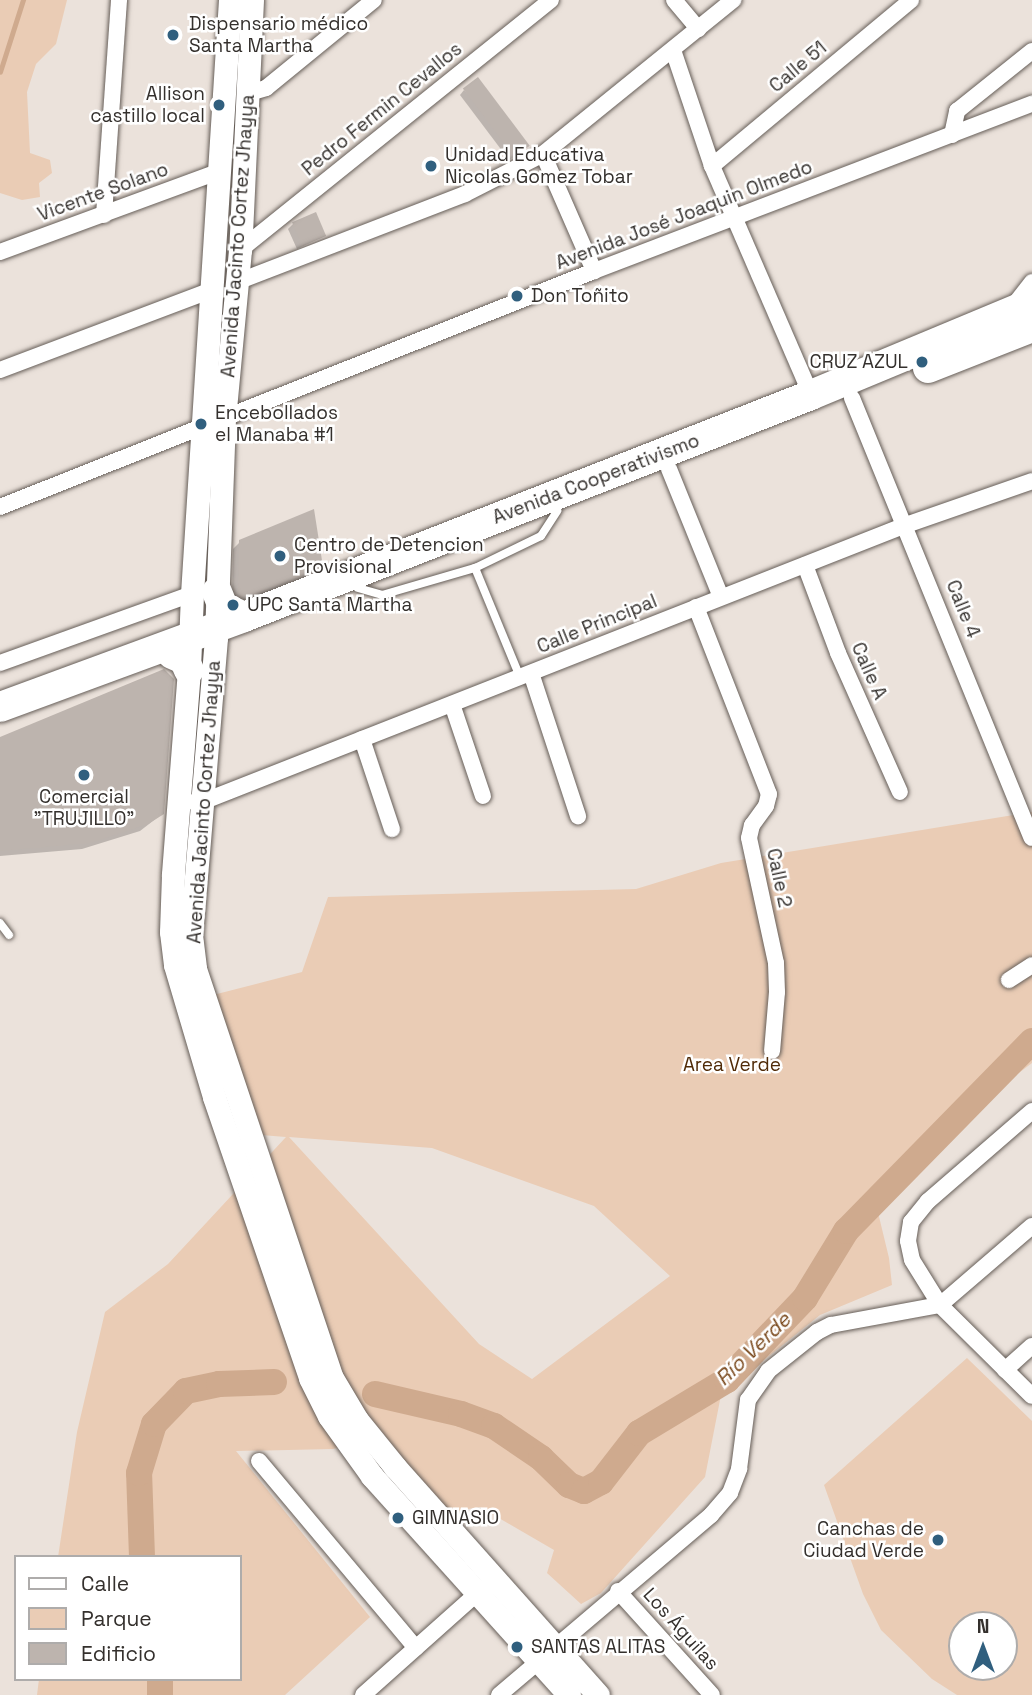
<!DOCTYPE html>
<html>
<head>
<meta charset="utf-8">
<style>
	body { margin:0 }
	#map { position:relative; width:1032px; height:1695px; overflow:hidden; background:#ebe2db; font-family:"Space Grotesk",sans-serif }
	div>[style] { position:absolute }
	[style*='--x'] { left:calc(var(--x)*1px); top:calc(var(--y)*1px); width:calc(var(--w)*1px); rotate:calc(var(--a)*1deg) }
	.green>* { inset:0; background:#eaccb5 }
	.shadow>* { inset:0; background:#0003 }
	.stream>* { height:4.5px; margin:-2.25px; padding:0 2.25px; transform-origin:2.25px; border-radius:2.25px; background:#cfaa8e }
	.river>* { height:26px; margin:-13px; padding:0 13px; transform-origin:13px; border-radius:13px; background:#cfaa8e }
	.building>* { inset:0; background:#bdb4ae; transform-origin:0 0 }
	.roads { filter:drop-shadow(0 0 2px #665e58) drop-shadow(0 0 2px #665e58) }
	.lane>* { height:8px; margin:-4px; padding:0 4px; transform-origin:4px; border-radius:4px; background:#fff }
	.street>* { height:16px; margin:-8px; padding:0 8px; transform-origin:8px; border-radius:8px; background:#fff }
	.secondary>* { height:23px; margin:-11.5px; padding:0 11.5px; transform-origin:11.5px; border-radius:11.5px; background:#fff }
	.highway>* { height:30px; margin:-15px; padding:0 15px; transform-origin:15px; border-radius:15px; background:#fff }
	.dots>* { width:19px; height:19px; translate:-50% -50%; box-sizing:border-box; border:4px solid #fff; border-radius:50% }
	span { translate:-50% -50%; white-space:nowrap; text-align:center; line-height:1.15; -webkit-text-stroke:5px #fff; paint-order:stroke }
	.poi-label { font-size:19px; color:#34302d }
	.left { translate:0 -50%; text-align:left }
	.right { translate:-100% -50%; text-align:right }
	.street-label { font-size:19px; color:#34302d }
	.park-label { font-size:19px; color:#502b08 }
	.water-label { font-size:21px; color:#7a491d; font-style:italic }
	.legend { position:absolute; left:14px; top:1555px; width:228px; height:126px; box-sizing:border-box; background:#fff; border:2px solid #aeacab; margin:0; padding:9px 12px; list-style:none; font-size:21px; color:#34302d }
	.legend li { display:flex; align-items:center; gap:14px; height:35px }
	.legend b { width:35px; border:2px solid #aeacab }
	.north { position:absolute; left:948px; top:1611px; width:70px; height:70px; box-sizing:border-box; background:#fff; border:2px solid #aeacab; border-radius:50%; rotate:0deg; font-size:19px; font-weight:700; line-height:28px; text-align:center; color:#34302d }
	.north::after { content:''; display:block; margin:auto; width:24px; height:32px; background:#305f7e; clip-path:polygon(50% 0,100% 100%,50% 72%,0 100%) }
</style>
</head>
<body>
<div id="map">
	<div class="green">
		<div style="clip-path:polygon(0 0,67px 0,56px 44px,36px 64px,27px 92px,30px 153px,50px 160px,52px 173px,39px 183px,40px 197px,22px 200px,0 193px)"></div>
		<div style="clip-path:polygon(evenodd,1032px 812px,1032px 1063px,938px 1133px,875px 1200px,889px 1258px,892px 1285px,820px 1315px,721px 1395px,705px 1477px,601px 1593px,581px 1604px,547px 1573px,554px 1550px,480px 1507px,444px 1513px,382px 1435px,333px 1449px,236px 1451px,370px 1617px,285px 1695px,37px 1695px,39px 1679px,240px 1679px,240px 1557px,58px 1557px,77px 1432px,105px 1312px,168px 1264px,286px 1137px,261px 1135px,213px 995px,302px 972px,328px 897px,636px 889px,721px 863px,1032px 812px,289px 1137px,432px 1148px,594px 1206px,670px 1276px,532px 1379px,479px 1344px,289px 1137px)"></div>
		<div style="clip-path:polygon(evenodd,967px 1358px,1032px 1421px,1032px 1695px,957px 1695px,932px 1679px,881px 1630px,863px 1594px,824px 1485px,967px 1358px,1004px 1625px,1004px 1667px,962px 1667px,962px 1625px,1004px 1625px)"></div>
	</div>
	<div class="shadow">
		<div style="clip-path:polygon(464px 90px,523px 151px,509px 160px,460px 95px)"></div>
		<div style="clip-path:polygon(293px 224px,324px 236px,297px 249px,288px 229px)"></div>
		<div style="clip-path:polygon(240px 542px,322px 567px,315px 573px,237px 604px,232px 602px,233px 549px)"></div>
		<div style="clip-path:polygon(0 738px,162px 814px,140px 831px,82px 849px,0 856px)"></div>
	</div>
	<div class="stream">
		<div style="--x:0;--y:72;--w:76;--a:-72.3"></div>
	</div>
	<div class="river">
		<div style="--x:375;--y:1394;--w:88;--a:13.1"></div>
		<div style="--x:461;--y:1414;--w:35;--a:20"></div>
		<div style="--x:494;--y:1426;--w:57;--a:34.2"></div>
		<div style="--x:541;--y:1458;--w:39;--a:44"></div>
		<div style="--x:569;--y:1485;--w:16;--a:22"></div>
		<div style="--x:584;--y:1491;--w:19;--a:-28"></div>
		<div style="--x:601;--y:1482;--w:62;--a:-52.2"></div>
		<div style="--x:639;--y:1433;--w:103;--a:-31.1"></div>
		<div style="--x:727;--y:1380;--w:113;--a:-46.4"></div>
		<div style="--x:805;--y:1298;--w:79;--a:-58.5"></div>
		<div style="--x:846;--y:1231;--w:266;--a:-45.6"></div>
		<div style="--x:142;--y:1557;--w:84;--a:-92"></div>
		<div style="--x:139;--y:1473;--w:51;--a:-73"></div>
		<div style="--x:154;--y:1424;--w:46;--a:-45.9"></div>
		<div style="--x:186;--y:1391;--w:34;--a:-12"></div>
		<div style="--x:219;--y:1384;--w:55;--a:-2.1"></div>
		<div style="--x:160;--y:1695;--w:16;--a:-90"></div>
	</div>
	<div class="building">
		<div style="left:478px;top:77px;width:86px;height:19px;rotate:53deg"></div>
		<div style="left:316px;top:212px;width:26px;height:26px;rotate:67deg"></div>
		<div style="clip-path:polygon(314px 509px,323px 567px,245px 598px,238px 595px,239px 540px)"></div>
		<div style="clip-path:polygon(164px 669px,174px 679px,164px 814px,148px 824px,90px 843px,0 851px,0 737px)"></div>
	</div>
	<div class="roads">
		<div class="lane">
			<div style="--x:475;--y:568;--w:118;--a:67.6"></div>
			<div style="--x:358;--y:588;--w:25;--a:16"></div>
			<div style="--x:382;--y:595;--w:97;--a:-16.2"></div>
			<div style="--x:475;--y:568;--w:73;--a:-25.9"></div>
			<div style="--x:541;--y:536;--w:30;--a:-57"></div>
			<div style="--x:0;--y:923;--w:15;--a:53"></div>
		</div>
		<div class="street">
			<div style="--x:674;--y:0;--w:38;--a:50"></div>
			<div style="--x:673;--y:50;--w:122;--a:71.4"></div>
			<div style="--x:712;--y:166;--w:249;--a:66.6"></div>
			<div style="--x:249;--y:93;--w:18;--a:-16"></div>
			<div style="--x:266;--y:88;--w:139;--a:-39.2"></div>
			<div style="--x:952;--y:135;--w:25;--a:-78"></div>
			<div style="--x:957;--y:111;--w:96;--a:-38.7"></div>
			<div style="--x:543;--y:154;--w:128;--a:66.4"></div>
			<div style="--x:712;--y:166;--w:259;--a:-39.8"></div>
			<div style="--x:104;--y:215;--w:216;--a:-86"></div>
			<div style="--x:240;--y:250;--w:399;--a:-38.8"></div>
			<div style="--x:0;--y:252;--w:234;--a:-20.2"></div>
			<div style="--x:237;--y:282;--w:244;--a:-21.1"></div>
			<div style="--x:465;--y:194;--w:88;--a:-27.1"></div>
			<div style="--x:543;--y:154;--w:245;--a:-39"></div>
			<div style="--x:1014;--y:305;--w:29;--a:-52"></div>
			<div style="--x:0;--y:370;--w:227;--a:-20.7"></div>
			<div style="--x:852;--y:398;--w:475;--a:67.8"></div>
			<div style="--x:669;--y:469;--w:138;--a:67.9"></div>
			<div style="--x:0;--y:507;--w:639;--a:-21.67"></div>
			<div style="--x:594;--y:271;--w:469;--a:-20.9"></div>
			<div style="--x:805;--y:565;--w:94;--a:69.4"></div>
			<div style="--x:838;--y:653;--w:152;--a:66"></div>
			<div style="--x:696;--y:607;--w:201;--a:68.7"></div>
			<div style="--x:769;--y:794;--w:12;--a:104"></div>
			<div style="--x:766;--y:806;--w:24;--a:126"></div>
			<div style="--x:752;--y:825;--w:13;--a:103"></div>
			<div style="--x:749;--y:838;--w:128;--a:77.8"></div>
			<div style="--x:776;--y:963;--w:29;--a:88"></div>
			<div style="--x:777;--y:992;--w:59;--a:94.8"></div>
			<div style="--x:0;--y:663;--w:204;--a:-19.8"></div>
			<div style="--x:531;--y:673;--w:151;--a:71.8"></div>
			<div style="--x:452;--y:704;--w:97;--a:71.4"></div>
			<div style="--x:362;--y:739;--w:95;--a:71.6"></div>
			<div style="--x:194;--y:802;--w:8;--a:0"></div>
			<div style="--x:202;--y:802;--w:757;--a:-21.48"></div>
			<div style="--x:906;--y:525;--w:133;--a:-19.2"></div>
			<div style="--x:1009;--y:980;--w:27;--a:-33"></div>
			<div style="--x:1032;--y:1111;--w:138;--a:139.1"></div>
			<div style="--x:928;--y:1201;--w:27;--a:129"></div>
			<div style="--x:911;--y:1222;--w:19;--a:99"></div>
			<div style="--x:908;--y:1241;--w:19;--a:78"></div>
			<div style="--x:912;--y:1260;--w:53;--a:58.1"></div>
			<div style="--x:940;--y:1305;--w:129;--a:44.7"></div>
			<div style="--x:1005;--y:1370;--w:36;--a:-42"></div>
			<div style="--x:259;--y:1461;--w:244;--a:50"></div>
			<div style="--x:618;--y:1591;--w:140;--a:47.9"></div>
			<div style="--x:363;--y:1695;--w:161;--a:-41.7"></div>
			<div style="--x:499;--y:1695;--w:278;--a:-40.3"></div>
			<div style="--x:711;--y:1515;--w:29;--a:-49"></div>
			<div style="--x:730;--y:1493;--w:26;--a:-69"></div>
			<div style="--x:739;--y:1469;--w:70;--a:-82.6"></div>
			<div style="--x:748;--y:1400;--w:35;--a:-55"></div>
			<div style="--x:768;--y:1371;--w:63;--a:-38.5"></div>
			<div style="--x:817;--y:1332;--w:16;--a:-27"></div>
			<div style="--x:831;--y:1325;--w:111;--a:-10.4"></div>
			<div style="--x:940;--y:1305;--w:121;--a:-40.7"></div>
		</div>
		<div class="secondary">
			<div style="--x:230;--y:0;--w:595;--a:93.66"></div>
			<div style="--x:192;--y:594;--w:76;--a:92.3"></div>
			<div style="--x:189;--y:670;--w:206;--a:94.5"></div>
			<div style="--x:173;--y:875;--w:57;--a:92"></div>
			<div style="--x:171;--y:932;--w:33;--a:83"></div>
			<div style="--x:175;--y:965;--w:138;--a:73.5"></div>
			<div style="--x:214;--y:1097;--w:297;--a:71.1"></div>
			<div style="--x:310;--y:1378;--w:42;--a:63.4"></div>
			<div style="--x:329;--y:1416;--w:74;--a:54.4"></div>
			<div style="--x:372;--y:1476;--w:295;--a:48"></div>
			<div style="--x:252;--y:0;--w:250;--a:92.7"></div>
			<div style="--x:240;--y:250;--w:169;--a:95.4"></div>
			<div style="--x:224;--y:418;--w:220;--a:92.1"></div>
			<div style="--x:216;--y:638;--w:298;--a:94.8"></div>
			<div style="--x:191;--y:935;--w:34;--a:83"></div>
			<div style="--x:195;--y:969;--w:431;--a:71.5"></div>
			<div style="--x:332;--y:1378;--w:49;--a:59.2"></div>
			<div style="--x:357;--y:1420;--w:60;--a:51"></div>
			<div style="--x:395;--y:1467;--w:305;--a:48.3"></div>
		</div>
		<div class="highway">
			<div style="--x:928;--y:368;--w:112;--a:-21.5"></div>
			<div style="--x:217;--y:592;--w:16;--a:68"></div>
			<div style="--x:223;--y:607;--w:23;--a:25"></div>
			<div style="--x:172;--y:654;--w:13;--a:23"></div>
			<div style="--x:184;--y:659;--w:12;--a:66"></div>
			<div style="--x:0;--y:707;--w:260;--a:-20.2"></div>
			<div style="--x:244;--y:617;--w:609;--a:-21.38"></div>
			<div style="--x:811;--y:395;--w:239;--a:-22.6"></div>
		</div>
	</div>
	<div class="dots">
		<div style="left:173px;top:35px;background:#305f7e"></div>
		<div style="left:219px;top:105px;background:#305f7e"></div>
		<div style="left:431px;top:166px;background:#305f7e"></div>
		<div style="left:517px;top:296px;background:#305f7e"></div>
		<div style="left:922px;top:362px;background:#305f7e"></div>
		<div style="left:201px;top:424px;background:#305f7e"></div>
		<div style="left:280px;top:556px;background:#305f7e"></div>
		<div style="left:233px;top:605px;background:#305f7e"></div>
		<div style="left:84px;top:775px;background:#305f7e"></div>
		<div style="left:398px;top:1518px;background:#305f7e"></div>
		<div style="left:938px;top:1540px;background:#305f7e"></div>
		<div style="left:517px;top:1647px;background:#305f7e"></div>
	</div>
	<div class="poi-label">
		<span class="left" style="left:189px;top:35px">Dispensario médico<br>Santa Martha</span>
		<span class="right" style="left:205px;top:105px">Allison<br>castillo local</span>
		<span class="left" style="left:445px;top:166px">Unidad Educativa<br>Nicolas Gomez Tobar</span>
		<span class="left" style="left:531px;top:296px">Don Toñito</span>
		<span class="right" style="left:908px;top:362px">CRUZ AZUL</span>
		<span class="left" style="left:215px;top:424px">Encebollados<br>el Manaba #1</span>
		<span class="left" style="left:294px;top:556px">Centro de Detencion<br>Provisional</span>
		<span class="left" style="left:247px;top:605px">UPC Santa Martha</span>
		<span style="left:84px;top:808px">Comercial<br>"TRUJILLO"</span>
		<span class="left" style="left:412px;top:1518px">GIMNASIO</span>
		<span class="right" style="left:924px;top:1540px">Canchas de<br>Ciudad Verde</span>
		<span class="left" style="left:531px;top:1647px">SANTAS ALITAS</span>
	</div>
	<div class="street-label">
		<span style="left:798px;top:67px;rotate:-40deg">Calle 51</span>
		<span style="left:382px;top:109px;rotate:-39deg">Pedro Fermin Cevallos</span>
		<span style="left:103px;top:192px;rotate:-20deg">Vicente Solano</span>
		<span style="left:684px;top:215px;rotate:-21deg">Avenida José Joaquin Olmedo</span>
		<span style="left:238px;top:236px;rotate:-86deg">Avenida Jacinto Cortez Jhayya</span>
		<span style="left:596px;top:479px;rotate:-21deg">Avenida Cooperativismo</span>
		<span style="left:963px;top:609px;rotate:68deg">Calle 4</span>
		<span style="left:597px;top:624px;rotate:-22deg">Calle Principal</span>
		<span style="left:869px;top:671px;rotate:66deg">Calle A</span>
		<span style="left:204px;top:802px;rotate:-86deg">Avenida Jacinto Cortez Jhayya</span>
		<span style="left:779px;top:878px;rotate:78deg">Calle 2</span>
		<span style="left:681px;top:1629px;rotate:48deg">Los Águilas</span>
	</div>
	<div class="park-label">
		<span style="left:732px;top:1065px">Area Verde</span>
	</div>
	<div class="water-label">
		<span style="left:753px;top:1349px;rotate:-44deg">Río Verde</span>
	</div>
	<ul class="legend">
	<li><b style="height:9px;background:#fff"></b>Calle</li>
	<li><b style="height:19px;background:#eaccb5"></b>Parque</li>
	<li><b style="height:19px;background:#bdb4ae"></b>Edificio</li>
	</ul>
	<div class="north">N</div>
</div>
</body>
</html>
